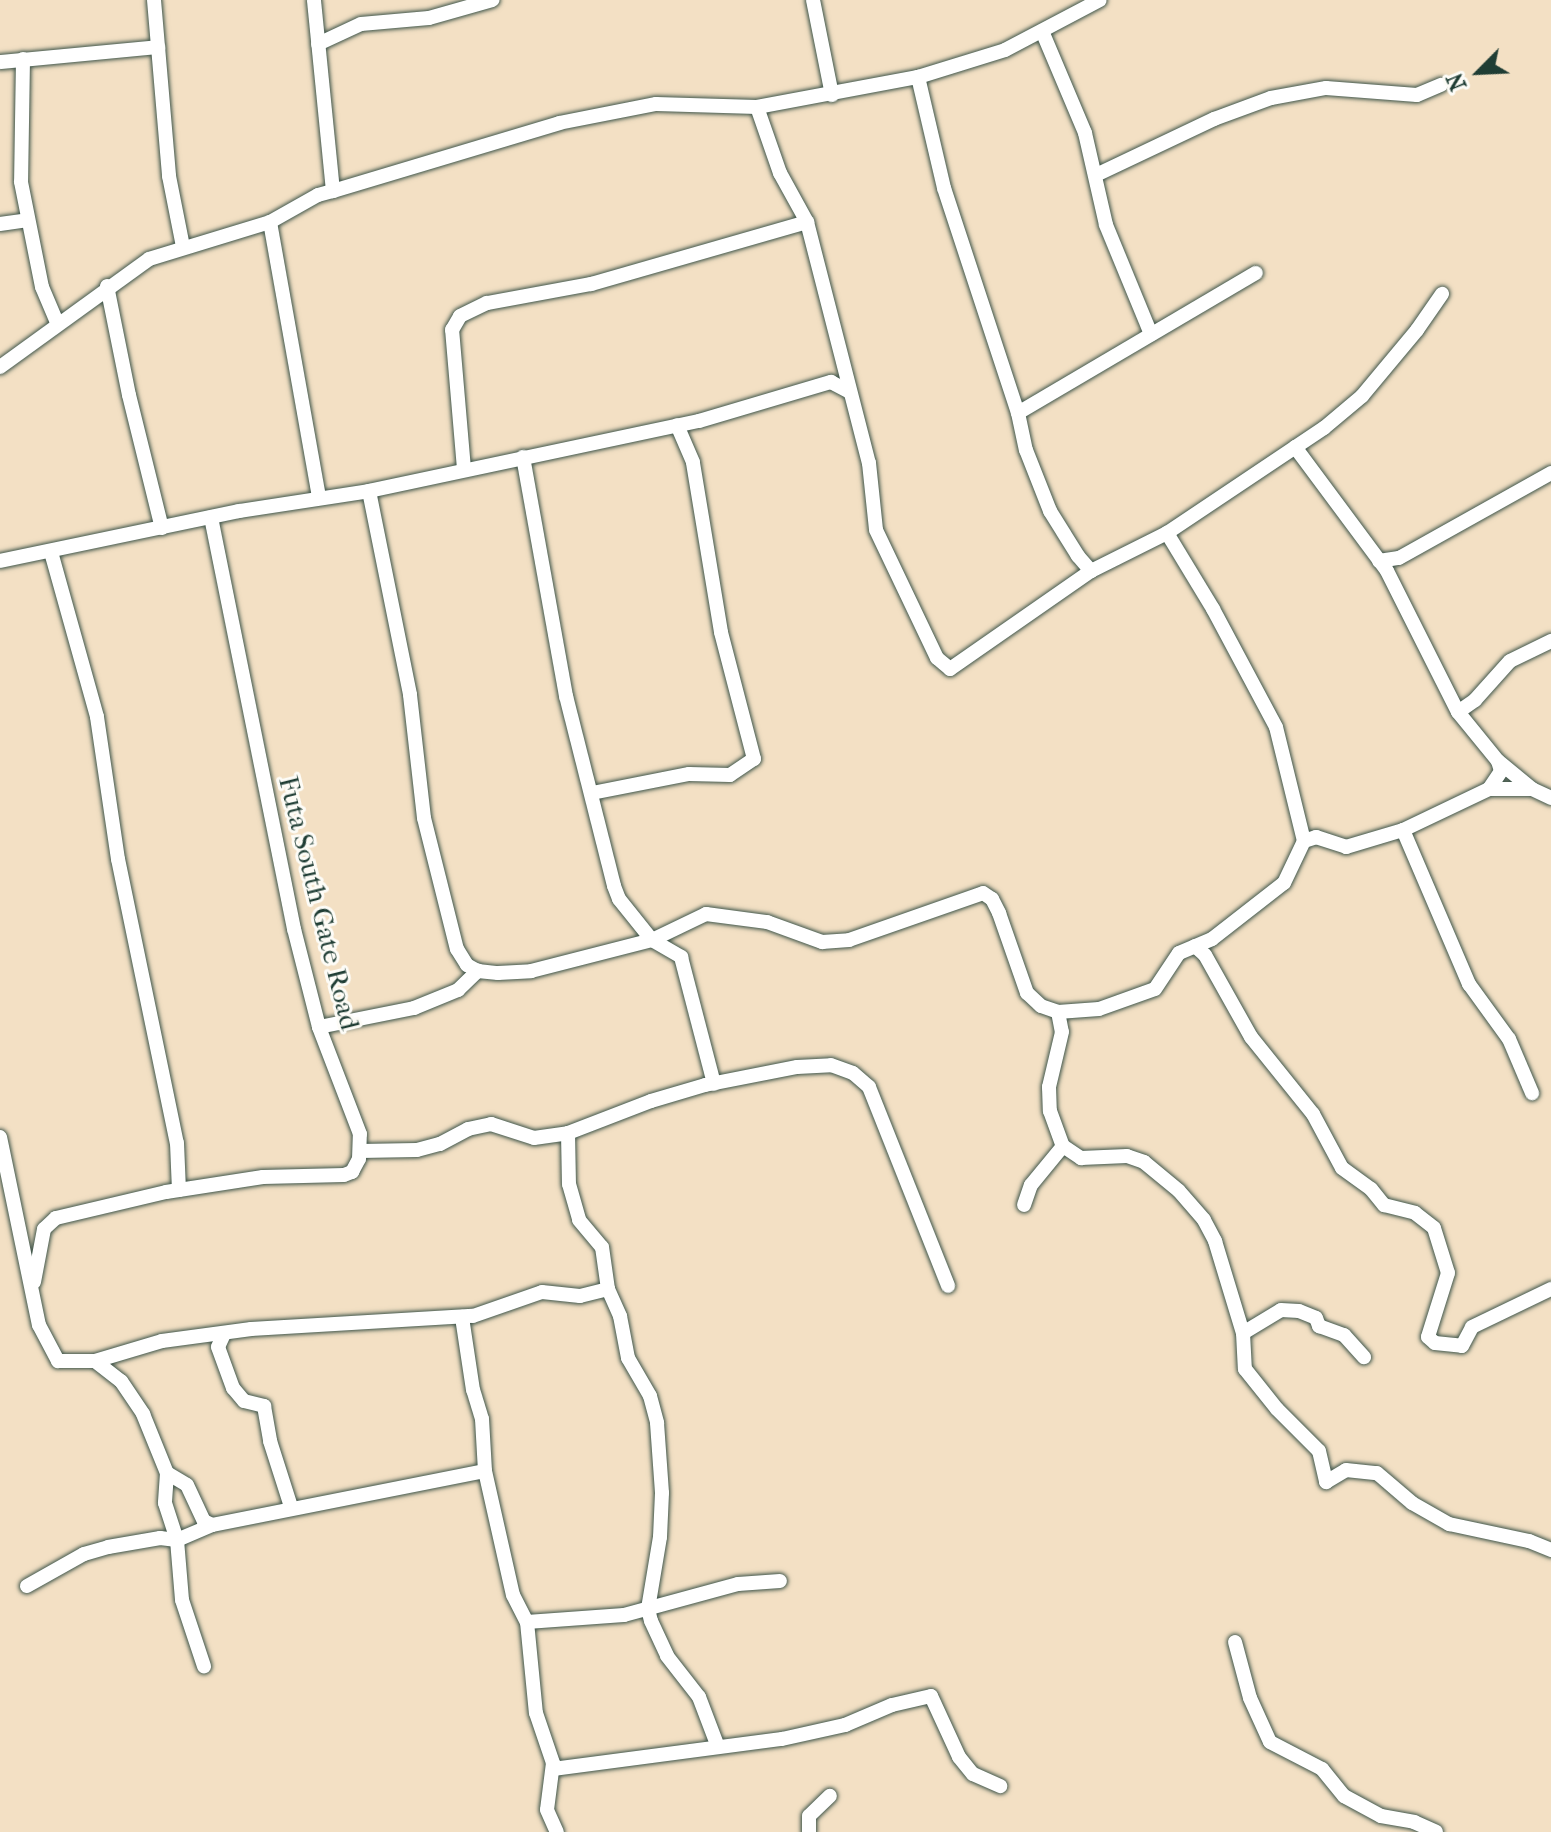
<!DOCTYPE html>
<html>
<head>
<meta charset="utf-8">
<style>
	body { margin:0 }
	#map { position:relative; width:1551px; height:1832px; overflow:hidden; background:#f3e0c4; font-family:"IM FELL French Canon",serif }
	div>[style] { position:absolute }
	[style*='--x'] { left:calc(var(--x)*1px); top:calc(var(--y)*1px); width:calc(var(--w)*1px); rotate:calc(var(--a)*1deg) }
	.roads { filter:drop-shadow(0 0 2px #3f554a) drop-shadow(0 0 2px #3f554a) }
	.minor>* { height:14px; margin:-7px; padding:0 7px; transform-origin:7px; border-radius:7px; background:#fff }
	span { translate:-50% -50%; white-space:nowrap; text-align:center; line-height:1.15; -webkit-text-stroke:6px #fdfcf7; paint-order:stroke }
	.street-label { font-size:28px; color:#1f3d34 }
	.north { position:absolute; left:1439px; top:32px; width:80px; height:80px; -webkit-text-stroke:6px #fdfcf7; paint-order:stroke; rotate:246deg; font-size:22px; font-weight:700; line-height:32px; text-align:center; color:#1f3d34 }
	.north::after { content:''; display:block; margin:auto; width:28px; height:36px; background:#1f3d34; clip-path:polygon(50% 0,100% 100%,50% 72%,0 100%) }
</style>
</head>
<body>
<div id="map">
	<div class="roads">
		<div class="minor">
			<div style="--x:154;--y:0;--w:177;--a:85.1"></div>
			<div style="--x:169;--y:176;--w:72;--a:78.8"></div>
			<div style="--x:813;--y:0;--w:97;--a:78.7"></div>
			<div style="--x:1042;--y:31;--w:111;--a:67.1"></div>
			<div style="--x:1085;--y:133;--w:94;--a:77.1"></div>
			<div style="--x:1106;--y:225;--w:118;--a:67.6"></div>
			<div style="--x:318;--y:44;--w:47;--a:-24.9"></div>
			<div style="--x:361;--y:24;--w:68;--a:-5"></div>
			<div style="--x:429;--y:18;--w:66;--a:-15.9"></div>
			<div style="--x:23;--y:59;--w:123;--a:90.9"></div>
			<div style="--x:21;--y:182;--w:107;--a:78.7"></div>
			<div style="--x:42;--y:287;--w:39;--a:67"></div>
			<div style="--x:0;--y:62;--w:159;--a:-5.4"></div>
			<div style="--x:918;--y:77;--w:114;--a:76.8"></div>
			<div style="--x:944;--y:188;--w:237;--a:71.8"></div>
			<div style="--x:1018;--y:413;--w:38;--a:78"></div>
			<div style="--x:1026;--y:450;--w:66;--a:68.5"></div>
			<div style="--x:1050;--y:511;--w:53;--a:58.1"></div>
			<div style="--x:1078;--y:556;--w:20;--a:49"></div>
			<div style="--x:757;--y:107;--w:70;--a:70.8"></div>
			<div style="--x:780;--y:173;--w:56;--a:61.1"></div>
			<div style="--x:807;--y:222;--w:249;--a:75.6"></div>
			<div style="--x:869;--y:463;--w:67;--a:84"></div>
			<div style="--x:876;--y:530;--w:142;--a:64.5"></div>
			<div style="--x:937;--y:658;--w:17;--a:40"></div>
			<div style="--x:950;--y:669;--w:172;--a:-34.8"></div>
			<div style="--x:1091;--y:571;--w:85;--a:-26.6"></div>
			<div style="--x:1167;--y:533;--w:189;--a:-33.8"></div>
			<div style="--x:1324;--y:428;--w:50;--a:-40.1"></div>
			<div style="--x:1362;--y:396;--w:86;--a:-50.2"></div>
			<div style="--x:1417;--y:330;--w:44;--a:-55.2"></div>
			<div style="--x:1096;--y:175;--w:131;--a:-25.4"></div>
			<div style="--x:1214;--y:119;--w:61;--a:-20.2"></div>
			<div style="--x:1271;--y:98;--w:56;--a:-10.3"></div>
			<div style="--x:1326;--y:88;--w:91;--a:4.4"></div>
			<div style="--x:1417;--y:95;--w:26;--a:-23"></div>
			<div style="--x:333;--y:191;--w:236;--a:-16.7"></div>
			<div style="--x:559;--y:123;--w:99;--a:-11.1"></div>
			<div style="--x:656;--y:104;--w:101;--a:1.7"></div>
			<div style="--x:757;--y:107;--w:164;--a:-10.6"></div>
			<div style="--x:918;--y:77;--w:91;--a:-17.2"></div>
			<div style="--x:1005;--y:50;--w:107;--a:-27.8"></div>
			<div style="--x:270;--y:222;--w:280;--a:79.9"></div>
			<div style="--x:0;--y:224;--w:28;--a:-8"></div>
			<div style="--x:107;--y:286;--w:111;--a:78.6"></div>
			<div style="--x:129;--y:395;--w:137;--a:76.1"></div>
			<div style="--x:0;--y:367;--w:184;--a:-35.9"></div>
			<div style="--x:149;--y:259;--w:127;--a:-17"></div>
			<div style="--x:270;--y:222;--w:55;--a:-29.4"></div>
			<div style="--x:318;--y:195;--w:16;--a:-15"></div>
			<div style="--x:333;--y:191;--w:192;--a:-95.7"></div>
			<div style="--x:1018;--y:413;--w:276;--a:-30.5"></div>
			<div style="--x:1295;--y:447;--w:154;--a:53.4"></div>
			<div style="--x:1387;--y:571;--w:158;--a:63.3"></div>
			<div style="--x:1458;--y:712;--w:63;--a:50.8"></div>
			<div style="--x:1498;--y:761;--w:44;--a:39.5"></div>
			<div style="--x:1532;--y:789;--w:21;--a:25"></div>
			<div style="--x:523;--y:457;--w:243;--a:79.8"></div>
			<div style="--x:566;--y:696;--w:196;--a:75.8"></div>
			<div style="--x:614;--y:886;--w:14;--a:69"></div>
			<div style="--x:619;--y:899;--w:53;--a:51.2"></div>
			<div style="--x:652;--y:940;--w:34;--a:30"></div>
			<div style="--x:681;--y:957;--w:131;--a:75.4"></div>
			<div style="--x:464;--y:469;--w:140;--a:-94.9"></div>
			<div style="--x:452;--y:330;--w:16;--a:-60"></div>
			<div style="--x:460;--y:316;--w:30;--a:-26"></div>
			<div style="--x:487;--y:303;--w:106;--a:-10.4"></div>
			<div style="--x:591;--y:284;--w:225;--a:-16"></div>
			<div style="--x:369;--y:491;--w:208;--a:78.6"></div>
			<div style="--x:410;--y:695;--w:124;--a:83.5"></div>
			<div style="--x:424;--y:818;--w:135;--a:75.9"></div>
			<div style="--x:457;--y:949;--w:19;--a:58"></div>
			<div style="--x:467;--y:965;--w:13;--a:29"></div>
			<div style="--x:478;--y:971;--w:20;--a:6"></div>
			<div style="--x:498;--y:973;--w:33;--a:-3"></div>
			<div style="--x:531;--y:971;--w:125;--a:-14.4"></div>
			<div style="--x:652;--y:940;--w:60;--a:-25.7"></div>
			<div style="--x:706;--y:914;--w:62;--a:7.5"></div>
			<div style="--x:767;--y:922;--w:59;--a:20"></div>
			<div style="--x:822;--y:942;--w:27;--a:-4"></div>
			<div style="--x:849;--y:940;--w:142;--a:-19.3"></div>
			<div style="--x:983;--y:893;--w:11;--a:34"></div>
			<div style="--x:992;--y:899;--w:16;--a:63"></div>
			<div style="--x:999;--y:913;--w:85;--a:70.7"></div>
			<div style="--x:1027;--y:993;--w:19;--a:43"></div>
			<div style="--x:1041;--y:1006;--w:18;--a:19"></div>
			<div style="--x:1058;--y:1012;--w:41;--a:-4.2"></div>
			<div style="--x:1099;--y:1009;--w:59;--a:-19.7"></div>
			<div style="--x:1155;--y:989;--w:43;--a:-56.3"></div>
			<div style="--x:1179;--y:953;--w:36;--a:-23"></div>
			<div style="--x:1212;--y:939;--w:91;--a:-37.9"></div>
			<div style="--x:1284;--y:883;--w:47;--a:-64.5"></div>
			<div style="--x:1304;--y:841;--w:117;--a:-103.8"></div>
			<div style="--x:1276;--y:727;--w:134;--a:-118.1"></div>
			<div style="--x:1213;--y:609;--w:89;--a:-121.2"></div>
			<div style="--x:51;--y:552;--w:171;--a:74.4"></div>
			<div style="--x:97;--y:717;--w:144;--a:81.6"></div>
			<div style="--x:118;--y:859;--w:290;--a:78.3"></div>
			<div style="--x:177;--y:1143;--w:47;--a:87.6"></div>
			<div style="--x:0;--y:561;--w:244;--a:-11.8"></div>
			<div style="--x:239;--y:511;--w:132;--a:-8.7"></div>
			<div style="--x:369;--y:491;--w:337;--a:-12"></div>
			<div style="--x:699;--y:421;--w:138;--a:-16.5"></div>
			<div style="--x:831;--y:382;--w:21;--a:28"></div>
			<div style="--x:1379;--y:561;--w:20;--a:-9"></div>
			<div style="--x:1399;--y:558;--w:174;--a:-29.2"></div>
			<div style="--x:1458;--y:712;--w:21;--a:-35"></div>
			<div style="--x:1475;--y:700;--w:52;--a:-48.1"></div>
			<div style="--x:1510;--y:661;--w:46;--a:-26"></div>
			<div style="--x:1489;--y:789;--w:43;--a:0"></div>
			<div style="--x:592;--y:793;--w:99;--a:-11.1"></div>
			<div style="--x:689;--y:774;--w:41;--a:1.4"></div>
			<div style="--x:730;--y:775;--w:29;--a:-34"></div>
			<div style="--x:754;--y:759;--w:131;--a:-104.6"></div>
			<div style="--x:721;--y:632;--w:172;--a:-99.4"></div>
			<div style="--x:693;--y:462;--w:40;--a:-113.4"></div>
			<div style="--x:1403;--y:830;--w:168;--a:66.8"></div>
			<div style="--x:1469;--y:984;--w:68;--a:54"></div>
			<div style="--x:1509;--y:1039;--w:59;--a:66.9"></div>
			<div style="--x:1304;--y:841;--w:13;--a:-18"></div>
			<div style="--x:1316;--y:837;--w:32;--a:18"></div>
			<div style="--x:1346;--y:847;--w:59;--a:-16.6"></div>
			<div style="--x:1403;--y:830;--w:95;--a:-25.5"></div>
			<div style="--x:1489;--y:789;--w:22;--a:-56"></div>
			<div style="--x:1501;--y:771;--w:10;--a:-107"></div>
			<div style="--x:1195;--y:946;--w:13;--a:42"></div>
			<div style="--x:1205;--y:955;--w:94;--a:60.7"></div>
			<div style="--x:1251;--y:1037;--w:99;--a:51.2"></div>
			<div style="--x:1313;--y:1114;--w:61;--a:61.8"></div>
			<div style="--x:1342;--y:1168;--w:36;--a:36"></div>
			<div style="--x:1371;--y:1189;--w:21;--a:51"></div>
			<div style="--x:1384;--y:1205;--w:32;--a:14"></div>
			<div style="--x:1415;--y:1213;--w:24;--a:38"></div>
			<div style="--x:1434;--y:1228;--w:47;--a:72.7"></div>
			<div style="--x:1448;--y:1273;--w:67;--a:107.4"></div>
			<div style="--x:1428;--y:1337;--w:9;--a:41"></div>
			<div style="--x:1435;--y:1343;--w:27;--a:6"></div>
			<div style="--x:1462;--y:1346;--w:21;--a:-62"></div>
			<div style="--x:1472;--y:1327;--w:88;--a:-25.7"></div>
			<div style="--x:1058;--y:1012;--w:20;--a:79"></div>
			<div style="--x:1062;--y:1032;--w:57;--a:103.3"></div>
			<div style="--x:1049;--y:1087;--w:24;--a:88"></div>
			<div style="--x:1050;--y:1111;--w:37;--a:70"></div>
			<div style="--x:1063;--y:1146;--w:22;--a:34"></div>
			<div style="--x:1081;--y:1158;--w:46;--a:-2.5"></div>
			<div style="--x:1127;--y:1156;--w:18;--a:19"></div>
			<div style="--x:1144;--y:1162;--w:45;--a:39.6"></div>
			<div style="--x:1179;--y:1191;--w:38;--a:49"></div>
			<div style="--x:1204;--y:1220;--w:24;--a:62"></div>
			<div style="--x:1215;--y:1241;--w:96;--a:73.1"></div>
			<div style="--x:1243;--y:1333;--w:36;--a:87"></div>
			<div style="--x:1245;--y:1369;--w:51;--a:51.3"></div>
			<div style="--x:1277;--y:1409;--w:59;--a:45"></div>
			<div style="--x:1319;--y:1451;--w:32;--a:77"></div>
			<div style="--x:1326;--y:1482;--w:23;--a:-31"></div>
			<div style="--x:1346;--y:1470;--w:31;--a:6"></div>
			<div style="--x:1377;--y:1473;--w:46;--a:40.6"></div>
			<div style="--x:1412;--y:1503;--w:43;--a:29.6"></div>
			<div style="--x:1449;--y:1524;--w:82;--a:12"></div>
			<div style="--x:1529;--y:1541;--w:24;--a:22"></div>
			<div style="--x:319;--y:1027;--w:97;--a:-11.3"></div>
			<div style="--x:414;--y:1008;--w:48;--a:-22.2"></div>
			<div style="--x:458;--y:990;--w:28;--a:-44"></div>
			<div style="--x:568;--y:1133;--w:51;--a:88.9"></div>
			<div style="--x:569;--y:1184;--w:37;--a:74"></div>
			<div style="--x:579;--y:1220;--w:35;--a:50"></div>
			<div style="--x:602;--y:1247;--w:42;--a:81.9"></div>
			<div style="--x:0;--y:1137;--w:192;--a:78.3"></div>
			<div style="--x:39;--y:1325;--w:41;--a:62.2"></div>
			<div style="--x:58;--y:1361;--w:37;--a:0"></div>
			<div style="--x:95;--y:1361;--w:70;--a:-16.6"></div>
			<div style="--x:162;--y:1341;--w:90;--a:-7.7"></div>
			<div style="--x:251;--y:1329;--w:222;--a:-3.4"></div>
			<div style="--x:473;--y:1316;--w:73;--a:-19.2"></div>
			<div style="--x:542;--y:1292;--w:38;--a:6"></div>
			<div style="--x:580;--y:1296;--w:29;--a:-14"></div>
			<div style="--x:608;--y:1289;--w:30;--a:66"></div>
			<div style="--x:620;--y:1316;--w:43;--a:79.2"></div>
			<div style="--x:628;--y:1358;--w:44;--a:59.9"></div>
			<div style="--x:650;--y:1396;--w:28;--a:75"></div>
			<div style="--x:657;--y:1423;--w:70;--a:85.9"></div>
			<div style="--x:662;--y:1493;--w:44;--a:92.6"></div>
			<div style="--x:660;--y:1537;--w:73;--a:99.5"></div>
			<div style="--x:648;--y:1609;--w:12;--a:76"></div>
			<div style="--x:651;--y:1621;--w:38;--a:65"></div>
			<div style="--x:667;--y:1656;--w:52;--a:52"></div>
			<div style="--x:699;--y:1697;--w:53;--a:69.2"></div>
			<div style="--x:360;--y:1151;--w:57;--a:-1"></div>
			<div style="--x:417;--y:1150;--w:24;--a:-15"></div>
			<div style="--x:440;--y:1144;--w:32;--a:-28"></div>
			<div style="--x:468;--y:1129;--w:24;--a:-12"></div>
			<div style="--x:491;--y:1124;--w:45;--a:18"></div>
			<div style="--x:534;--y:1138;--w:34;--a:-8"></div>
			<div style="--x:568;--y:1133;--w:89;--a:-21.1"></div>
			<div style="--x:651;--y:1101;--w:56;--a:-16.5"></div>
			<div style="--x:705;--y:1085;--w:94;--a:-11.1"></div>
			<div style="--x:797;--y:1067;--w:34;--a:-3"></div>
			<div style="--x:831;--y:1065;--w:23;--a:20"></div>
			<div style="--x:853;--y:1073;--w:21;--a:41"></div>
			<div style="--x:869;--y:1087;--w:214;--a:68.3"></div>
			<div style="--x:1024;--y:1205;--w:21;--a:-71"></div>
			<div style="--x:1031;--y:1185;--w:50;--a:-50.6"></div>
			<div style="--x:34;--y:1282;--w:54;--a:-79.3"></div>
			<div style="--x:44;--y:1229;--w:16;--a:-43"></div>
			<div style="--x:56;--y:1218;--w:113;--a:-13.3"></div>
			<div style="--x:166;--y:1192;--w:98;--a:-8.8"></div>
			<div style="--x:263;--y:1177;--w:81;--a:-1.4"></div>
			<div style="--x:344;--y:1175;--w:9;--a:-21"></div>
			<div style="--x:352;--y:1172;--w:15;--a:-62"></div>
			<div style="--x:359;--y:1159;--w:25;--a:-88"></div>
			<div style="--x:360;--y:1134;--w:115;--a:-111"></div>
			<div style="--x:319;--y:1027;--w:101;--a:-104.3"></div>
			<div style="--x:294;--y:929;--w:420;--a:-101.4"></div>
			<div style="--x:1243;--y:1333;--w:44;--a:-31.2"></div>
			<div style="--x:1281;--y:1310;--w:18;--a:3"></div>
			<div style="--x:1299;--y:1311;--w:18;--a:22"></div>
			<div style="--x:1316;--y:1318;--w:9;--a:69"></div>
			<div style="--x:1319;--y:1326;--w:27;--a:20"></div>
			<div style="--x:1344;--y:1335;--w:30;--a:48"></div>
			<div style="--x:224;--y:1334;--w:14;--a:115"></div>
			<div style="--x:218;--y:1347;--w:44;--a:69.9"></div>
			<div style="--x:233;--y:1388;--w:17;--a:50"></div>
			<div style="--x:244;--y:1401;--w:21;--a:14"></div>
			<div style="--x:264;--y:1406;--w:36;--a:80"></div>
			<div style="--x:270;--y:1441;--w:69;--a:72.3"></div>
			<div style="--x:95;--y:1361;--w:33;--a:38"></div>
			<div style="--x:121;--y:1381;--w:40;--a:56"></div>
			<div style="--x:143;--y:1414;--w:64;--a:67.9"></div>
			<div style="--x:167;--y:1473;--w:30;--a:94"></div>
			<div style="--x:165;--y:1503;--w:39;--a:72"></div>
			<div style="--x:177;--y:1540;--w:60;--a:85.2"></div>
			<div style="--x:182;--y:1600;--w:70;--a:71.6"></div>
			<div style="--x:485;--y:1471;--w:127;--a:77.3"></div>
			<div style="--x:513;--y:1595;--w:30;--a:63"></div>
			<div style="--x:527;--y:1622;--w:91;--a:84.4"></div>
			<div style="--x:536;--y:1713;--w:53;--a:71.2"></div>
			<div style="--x:553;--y:1763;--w:47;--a:97.3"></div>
			<div style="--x:547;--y:1810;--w:24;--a:66"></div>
			<div style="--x:167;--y:1473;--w:23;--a:31"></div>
			<div style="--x:187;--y:1485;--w:40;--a:65"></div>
			<div style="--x:204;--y:1521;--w:9;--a:27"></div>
			<div style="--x:27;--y:1586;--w:65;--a:-29.3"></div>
			<div style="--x:84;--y:1554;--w:25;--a:-16"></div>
			<div style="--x:108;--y:1547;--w:53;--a:-9.8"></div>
			<div style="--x:160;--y:1538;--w:17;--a:7"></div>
			<div style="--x:177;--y:1540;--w:38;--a:-23"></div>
			<div style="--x:212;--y:1525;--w:278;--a:-11.2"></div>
			<div style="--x:485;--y:1471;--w:52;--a:-93.3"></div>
			<div style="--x:482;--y:1419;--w:30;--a:-107"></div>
			<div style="--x:473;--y:1390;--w:74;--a:-98.6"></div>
			<div style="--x:527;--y:1622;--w:97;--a:-4.1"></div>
			<div style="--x:624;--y:1615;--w:118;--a:-15.2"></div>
			<div style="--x:738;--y:1584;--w:42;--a:-4.1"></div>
			<div style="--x:1235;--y:1642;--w:58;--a:75"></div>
			<div style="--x:1250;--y:1698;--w:48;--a:65.6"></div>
			<div style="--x:1270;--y:1742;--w:59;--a:27.4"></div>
			<div style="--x:1322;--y:1769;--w:35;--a:51"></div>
			<div style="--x:1344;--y:1796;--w:42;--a:28.4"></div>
			<div style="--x:1381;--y:1816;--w:34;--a:10"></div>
			<div style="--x:1414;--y:1822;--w:24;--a:24"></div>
			<div style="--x:553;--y:1769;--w:231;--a:-7.5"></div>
			<div style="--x:782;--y:1739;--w:65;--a:-12.5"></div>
			<div style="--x:845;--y:1725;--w:51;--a:-23.1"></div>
			<div style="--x:892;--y:1705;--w:40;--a:-13"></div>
			<div style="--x:931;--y:1696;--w:67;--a:65.3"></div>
			<div style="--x:959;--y:1757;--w:22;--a:51"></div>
			<div style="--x:973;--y:1774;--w:30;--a:24"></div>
			<div style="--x:809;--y:1832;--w:16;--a:-90"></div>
			<div style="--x:809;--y:1816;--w:29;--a:-44"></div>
		</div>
	</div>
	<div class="street-label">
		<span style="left:319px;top:903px;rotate:76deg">Futa South Gate Road</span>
	</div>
	<div class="north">N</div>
</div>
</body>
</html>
